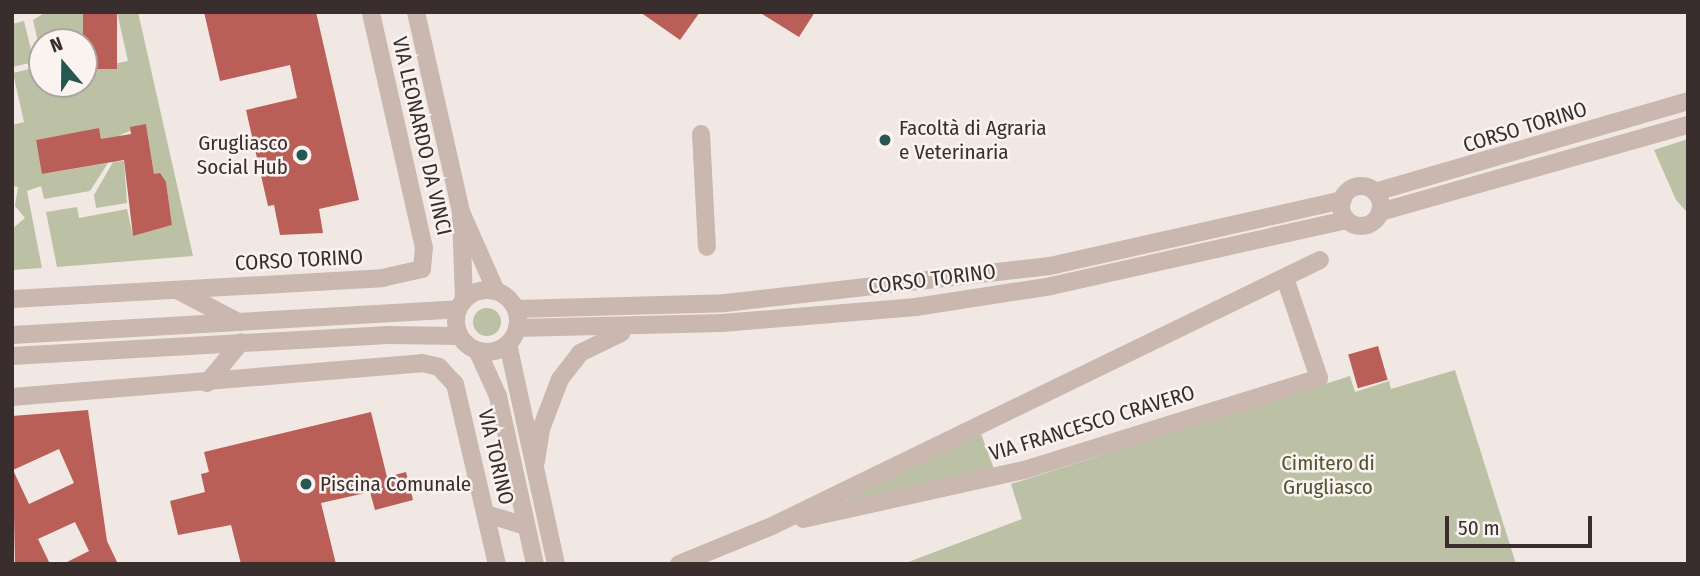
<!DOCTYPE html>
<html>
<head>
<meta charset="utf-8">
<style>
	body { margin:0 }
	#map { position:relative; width:1700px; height:576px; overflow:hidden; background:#f2e8e3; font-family:"Fira Sans Condensed",sans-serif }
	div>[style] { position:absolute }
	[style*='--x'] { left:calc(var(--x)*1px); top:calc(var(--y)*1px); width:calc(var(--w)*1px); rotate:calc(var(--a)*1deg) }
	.green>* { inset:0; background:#bcc0a4 }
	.round { border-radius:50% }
	.building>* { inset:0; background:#ba5e58; transform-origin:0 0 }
	.pedestrian>* { height:18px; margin:-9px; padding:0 9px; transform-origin:9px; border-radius:9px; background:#c9b7b0 }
	.minor>* { height:18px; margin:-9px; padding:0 9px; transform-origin:9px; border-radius:9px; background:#c9b7b0 }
	.tertiary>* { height:18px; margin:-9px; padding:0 9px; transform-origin:9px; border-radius:9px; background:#c9b7b0 }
	.tertiary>.ring { margin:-9px; padding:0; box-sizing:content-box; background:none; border:18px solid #c9b7b0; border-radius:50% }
	.dots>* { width:19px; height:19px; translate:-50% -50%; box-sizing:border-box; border:4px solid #faf3ef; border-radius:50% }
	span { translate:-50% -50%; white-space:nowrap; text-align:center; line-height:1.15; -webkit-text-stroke:5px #faf3ef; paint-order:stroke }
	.street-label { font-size:21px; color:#392e2d }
	.poi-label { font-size:21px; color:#392e2d }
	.left { translate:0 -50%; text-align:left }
	.right { translate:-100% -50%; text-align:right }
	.park-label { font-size:21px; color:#4f5533 }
	.frame { position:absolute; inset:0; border:14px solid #392e2d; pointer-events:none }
	.north { position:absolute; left:28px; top:28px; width:70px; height:70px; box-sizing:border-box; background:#faf3ef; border:2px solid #ada4a1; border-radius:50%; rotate:340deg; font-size:19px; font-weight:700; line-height:28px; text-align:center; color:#392e2d }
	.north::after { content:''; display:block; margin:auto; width:24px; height:32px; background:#265751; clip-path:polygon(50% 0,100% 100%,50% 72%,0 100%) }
	.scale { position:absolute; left:1445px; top:516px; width:147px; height:32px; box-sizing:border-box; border:4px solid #392e2d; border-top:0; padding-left:9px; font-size:21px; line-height:24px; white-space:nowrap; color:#392e2d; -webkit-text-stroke:5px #faf3ef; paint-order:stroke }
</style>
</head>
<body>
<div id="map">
	<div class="green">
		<div style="clip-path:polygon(46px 12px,83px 12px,91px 49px,84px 50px,84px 42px,42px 42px,42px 60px,33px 20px)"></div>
		<div style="clip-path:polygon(117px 12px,138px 12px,193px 256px,57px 267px,46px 212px,77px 207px,79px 218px,127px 209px,133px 236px,172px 225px,166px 182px,154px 174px,146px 124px,102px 143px,99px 129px,36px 140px,43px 174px,108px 163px,90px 191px,44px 199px,41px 186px,27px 191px,42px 268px,12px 270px,12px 229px,25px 218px,15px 206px,18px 187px,12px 186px,12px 125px,24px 122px,13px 73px,33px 68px,35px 76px,42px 75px,42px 84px,84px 84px,84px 58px,92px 56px,95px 68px,128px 61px)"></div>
		<div style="clip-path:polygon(24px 21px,34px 62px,12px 67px,12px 24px)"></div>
		<div style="clip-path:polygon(1688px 139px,1688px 213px,1676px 200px,1654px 150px)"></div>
		<div style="clip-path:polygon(124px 161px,127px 203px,96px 208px,94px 195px,113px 162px)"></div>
		<div class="round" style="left:473px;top:308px;width:28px;height:28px"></div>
		<div style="clip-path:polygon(1455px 370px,1516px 564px,903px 564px,1022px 519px,1011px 484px,1350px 376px,1355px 392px,1389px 381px,1391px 389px)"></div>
		<div style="clip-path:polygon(980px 431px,994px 469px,848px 501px,847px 498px)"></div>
	</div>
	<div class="building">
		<div style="left:83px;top:12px;width:34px;height:57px"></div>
		<div style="clip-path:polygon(204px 12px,316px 12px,359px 200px,319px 209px,323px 233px,280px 235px,274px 205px,268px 206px,246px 110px,297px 98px,290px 65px,220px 81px)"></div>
		<div style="clip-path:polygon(640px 12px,700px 12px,680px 40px)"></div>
		<div style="clip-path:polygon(759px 12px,815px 12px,799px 37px)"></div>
		<div style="clip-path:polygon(146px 124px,154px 174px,160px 173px,166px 182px,172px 225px,133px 236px,124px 160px,42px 174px,36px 140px,99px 128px,101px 139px,131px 134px,130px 127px)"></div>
		<div style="left:1378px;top:346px;width:35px;height:31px;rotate:74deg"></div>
		<div style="clip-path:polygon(evenodd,88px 410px,107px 541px,118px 564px,63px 564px,89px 551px,75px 522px,38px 539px,50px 564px,15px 564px,12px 416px,88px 410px,59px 449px,74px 483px,29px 504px,13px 470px,59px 449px)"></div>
		<div style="clip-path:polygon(371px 412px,387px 477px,406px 472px,413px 500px,375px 510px,370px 492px,321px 503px,336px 564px,241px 564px,231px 525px,178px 535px,170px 501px,205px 492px,201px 474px,209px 472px,204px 452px)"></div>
	</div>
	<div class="pedestrian">
		<div style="--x:701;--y:134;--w:113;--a:87"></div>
	</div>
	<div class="minor">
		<div style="--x:416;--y:12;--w:205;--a:77.3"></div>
		<div style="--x:461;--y:212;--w:86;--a:66.1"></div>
		<div style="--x:461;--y:215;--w:84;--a:88"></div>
		<div style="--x:177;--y:290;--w:69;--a:27.7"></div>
		<div style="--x:12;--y:299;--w:371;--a:-3.2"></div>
		<div style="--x:382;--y:278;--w:41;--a:-12.7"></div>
		<div style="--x:422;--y:269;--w:21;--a:-85"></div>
		<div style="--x:424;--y:248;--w:242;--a:-102.7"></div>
		<div style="--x:207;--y:383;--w:53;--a:-50.3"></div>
		<div style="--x:12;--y:397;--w:411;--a:-4.7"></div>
		<div style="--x:422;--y:363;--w:17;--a:13"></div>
		<div style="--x:439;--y:367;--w:23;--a:47"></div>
		<div style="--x:455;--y:384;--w:185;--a:76.9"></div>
		<div style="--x:486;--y:514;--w:42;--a:16.7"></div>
		<div style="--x:803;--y:519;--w:226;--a:-12.5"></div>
		<div style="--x:1024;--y:470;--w:309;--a:-17.3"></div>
		<div style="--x:1319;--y:378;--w:106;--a:-108.8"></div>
		<div style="--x:679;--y:564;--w:100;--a:-22.2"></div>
		<div style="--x:772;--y:526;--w:609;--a:-25.89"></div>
	</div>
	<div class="tertiary">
		<div class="ring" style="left:1341px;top:186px;width:22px;height:22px"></div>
		<div style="--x:1375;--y:192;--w:326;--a:-16.2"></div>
		<div style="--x:1380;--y:212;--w:320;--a:-15.8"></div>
		<div class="ring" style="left:456px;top:290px;width:44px;height:44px"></div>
		<div style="--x:516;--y:309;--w:209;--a:-1.6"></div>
		<div style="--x:725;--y:303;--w:327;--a:-6.5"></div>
		<div style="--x:1050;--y:266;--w:300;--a:-12.7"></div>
		<div style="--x:517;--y:328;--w:205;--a:-1.4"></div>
		<div style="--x:722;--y:323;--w:195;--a:-4.7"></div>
		<div style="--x:916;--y:307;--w:137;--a:-8.8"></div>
		<div style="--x:1051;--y:286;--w:302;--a:-12.6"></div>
		<div style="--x:12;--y:335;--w:447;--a:-3.3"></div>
		<div style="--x:508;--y:344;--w:225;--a:77.7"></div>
		<div style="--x:478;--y:352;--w:48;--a:65.6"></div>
		<div style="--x:498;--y:396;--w:172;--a:77.6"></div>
		<div style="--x:12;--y:356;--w:377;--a:-3.2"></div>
		<div style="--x:388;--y:335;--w:71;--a:0.8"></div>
		<div style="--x:536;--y:461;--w:32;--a:-81"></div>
		<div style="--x:541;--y:429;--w:53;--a:-69.2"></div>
		<div style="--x:560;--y:379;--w:33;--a:-52"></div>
		<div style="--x:580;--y:353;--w:46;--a:-26"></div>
	</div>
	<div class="dots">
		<div style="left:885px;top:140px;background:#265751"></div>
		<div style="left:302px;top:155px;background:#265751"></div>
		<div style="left:306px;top:484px;background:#265751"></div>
	</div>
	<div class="street-label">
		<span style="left:1525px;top:127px;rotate:-17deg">CORSO TORINO</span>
		<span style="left:422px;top:136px;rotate:77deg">VIA LEONARDO DA VINCI</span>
		<span style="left:299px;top:260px;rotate:-3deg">CORSO TORINO</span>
		<span style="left:932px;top:279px;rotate:-7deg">CORSO TORINO</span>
		<span style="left:1092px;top:423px;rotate:-17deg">VIA FRANCESCO CRAVERO</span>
		<span style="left:496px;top:457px;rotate:77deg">VIA TORINO</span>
	</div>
	<div class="poi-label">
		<span class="left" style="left:899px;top:140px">Facoltà di Agraria<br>e Veterinaria</span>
		<span class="right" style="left:288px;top:155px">Grugliasco<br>Social Hub</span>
		<span class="left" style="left:320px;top:484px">Piscina Comunale</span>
	</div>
	<div class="park-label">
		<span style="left:1328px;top:475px">Cimitero di<br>Grugliasco</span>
	</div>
	<div class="frame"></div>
	<div class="north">N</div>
	<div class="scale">50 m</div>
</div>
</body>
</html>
